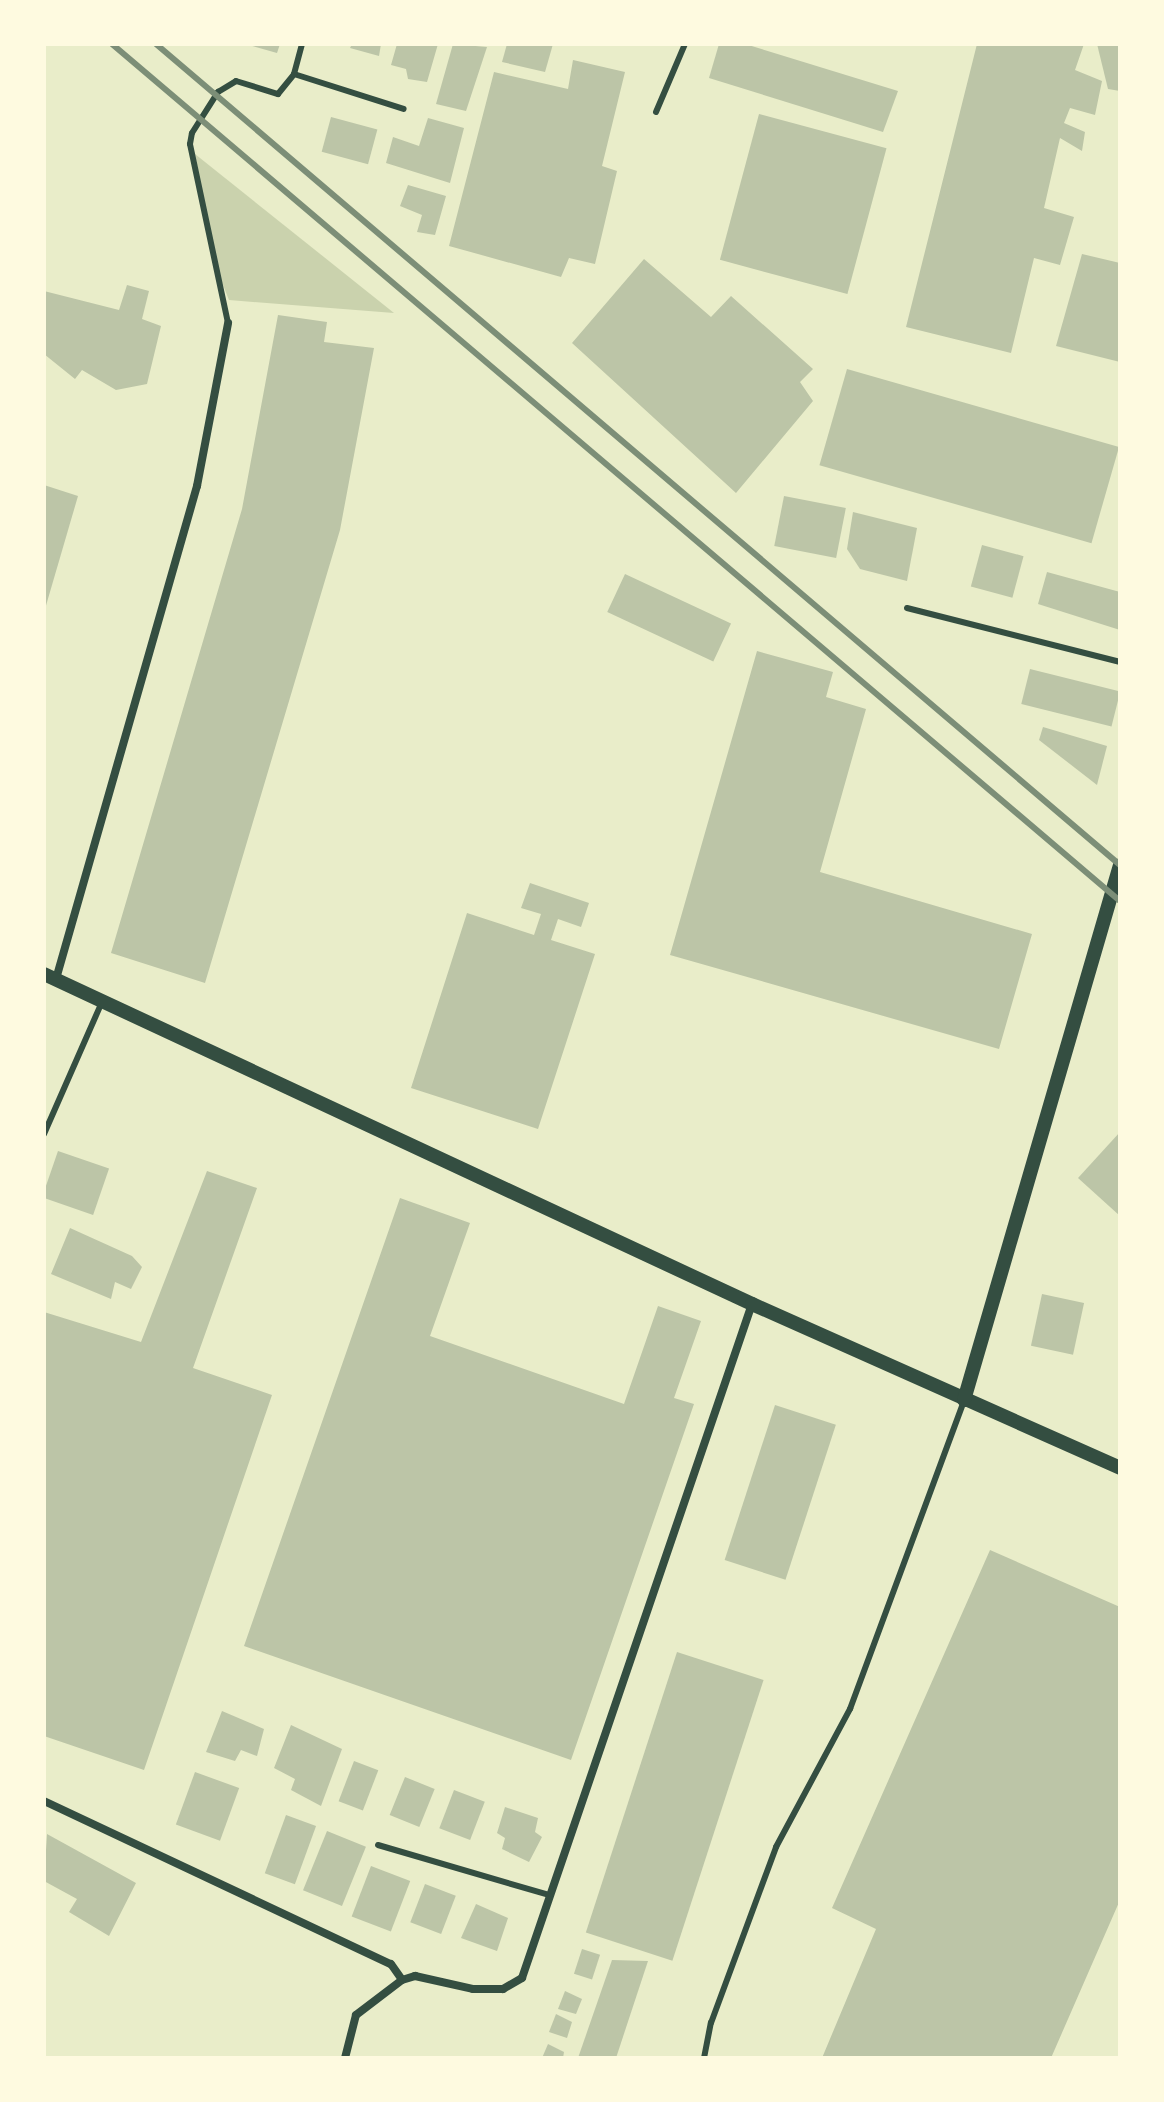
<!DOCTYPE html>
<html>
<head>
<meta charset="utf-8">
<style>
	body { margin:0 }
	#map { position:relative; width:1164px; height:2102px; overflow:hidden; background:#e9edc9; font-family:"Crimson Pro",serif }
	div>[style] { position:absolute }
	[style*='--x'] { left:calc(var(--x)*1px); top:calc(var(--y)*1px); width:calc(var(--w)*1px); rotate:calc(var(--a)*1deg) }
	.green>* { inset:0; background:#cad2ad }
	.building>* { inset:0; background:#bcc5a7; transform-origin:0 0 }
	.service>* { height:6px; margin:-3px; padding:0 3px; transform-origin:3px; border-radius:3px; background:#344e41 }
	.minor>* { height:8px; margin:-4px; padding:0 4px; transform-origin:4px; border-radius:4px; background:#344e41 }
	.tertiary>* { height:14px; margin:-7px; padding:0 7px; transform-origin:7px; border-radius:7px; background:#344e41 }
	.rail>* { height:6px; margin:-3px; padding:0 3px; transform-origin:3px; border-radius:3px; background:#7c8e77 }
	span { translate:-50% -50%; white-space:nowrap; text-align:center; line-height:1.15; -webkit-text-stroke:6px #fefae0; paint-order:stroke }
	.frame { position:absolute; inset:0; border:46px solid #fefae0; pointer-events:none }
</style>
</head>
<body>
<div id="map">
	<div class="green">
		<div style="clip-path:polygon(195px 154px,394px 313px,229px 300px,217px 270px)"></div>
	</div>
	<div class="building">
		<div style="clip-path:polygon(245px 44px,280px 44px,277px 53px)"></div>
		<div style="clip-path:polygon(352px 44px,381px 44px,379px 56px,350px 48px)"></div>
		<div style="clip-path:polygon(397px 44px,438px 44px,427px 82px,408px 79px,406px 69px,391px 65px)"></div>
		<div style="clip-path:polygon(453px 44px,487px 47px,466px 111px,436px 104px)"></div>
		<div style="clip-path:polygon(507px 44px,553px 44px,545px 72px,502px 62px)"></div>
		<div style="clip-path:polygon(719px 44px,745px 44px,898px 91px,883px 132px,709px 78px)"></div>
		<div style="clip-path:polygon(977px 44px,1084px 44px,1075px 70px,1102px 81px,1095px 115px,1070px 108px,1064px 123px,1085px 132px,1082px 151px,1060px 138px,1044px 208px,1074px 217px,1060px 265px,1034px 258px,1011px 353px,906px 327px)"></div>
		<div style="clip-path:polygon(1097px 44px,1120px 44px,1120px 91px,1108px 89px)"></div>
		<div style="clip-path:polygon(573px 60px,625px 72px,602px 166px,617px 171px,595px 264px,569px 258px,561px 277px,449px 246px,494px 72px,568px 89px)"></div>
		<div style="left:759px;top:114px;width:132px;height:151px;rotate:15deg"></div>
		<div style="left:331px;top:117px;width:48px;height:36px;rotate:15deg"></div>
		<div style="clip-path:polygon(428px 118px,464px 128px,450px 183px,386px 163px,393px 137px,419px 146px)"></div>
		<div style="clip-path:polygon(408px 185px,446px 196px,435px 235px,417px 232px,422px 215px,400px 206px)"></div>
		<div style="clip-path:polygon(1082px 254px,1120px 263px,1120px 362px,1056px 346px)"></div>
		<div style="clip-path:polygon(644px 259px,711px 317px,731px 296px,813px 369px,800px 382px,813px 401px,736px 493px,572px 343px)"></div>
		<div style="clip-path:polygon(127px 285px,149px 291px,142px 319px,161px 326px,147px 384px,116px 390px,82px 370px,75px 379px,44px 354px,44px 291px,119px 310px)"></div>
		<div style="clip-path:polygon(278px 315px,327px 322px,324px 342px,374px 348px,340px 530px,205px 983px,111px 953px,242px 509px)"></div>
		<div style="left:847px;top:369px;width:283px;height:100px;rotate:16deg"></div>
		<div style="clip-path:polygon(44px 485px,78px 496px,45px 609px,44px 609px)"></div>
		<div style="left:784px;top:496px;width:63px;height:51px;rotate:11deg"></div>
		<div style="clip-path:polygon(853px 512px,917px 528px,907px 581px,860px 569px,847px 549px)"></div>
		<div style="left:982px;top:545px;width:43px;height:43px;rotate:15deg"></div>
		<div style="clip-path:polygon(1047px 572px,1120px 592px,1120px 630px,1038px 604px)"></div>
		<div style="left:625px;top:574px;width:117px;height:42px;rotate:25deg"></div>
		<div style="clip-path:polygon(757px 651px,833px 672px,826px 697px,866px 709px,820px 872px,1032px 934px,999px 1049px,670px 955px)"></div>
		<div style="left:1030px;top:669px;width:93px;height:36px;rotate:14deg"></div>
		<div style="clip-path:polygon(1043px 727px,1107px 746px,1097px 785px,1039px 740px)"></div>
		<div style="clip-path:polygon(530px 883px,589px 903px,581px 927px,558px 919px,551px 940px,595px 954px,538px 1129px,411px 1088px,467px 913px,534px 935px,541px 914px,521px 908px)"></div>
		<div style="clip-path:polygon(1120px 1132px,1120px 1216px,1078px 1178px)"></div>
		<div style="left:58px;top:1151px;width:54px;height:49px;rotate:19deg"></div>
		<div style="clip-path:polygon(207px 1171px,257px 1188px,193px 1368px,272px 1395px,144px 1770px,44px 1736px,44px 1312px,141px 1342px)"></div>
		<div style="clip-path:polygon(400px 1198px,470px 1223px,430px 1336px,624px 1404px,658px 1306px,701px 1321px,674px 1398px,694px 1404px,571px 1760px,244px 1646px)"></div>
		<div style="clip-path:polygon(70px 1228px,132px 1256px,142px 1267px,131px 1289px,115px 1282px,111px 1299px,51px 1274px)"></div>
		<div style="left:1042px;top:1294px;width:43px;height:53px;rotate:12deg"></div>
		<div style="left:775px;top:1405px;width:64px;height:163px;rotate:18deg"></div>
		<div style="clip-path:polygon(990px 1550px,1120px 1607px,1120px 1900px,1051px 2058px,822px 2058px,876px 1929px,832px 1908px)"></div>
		<div style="left:677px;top:1652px;width:91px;height:295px;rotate:18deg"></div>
		<div style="clip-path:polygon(222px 1711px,264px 1729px,257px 1756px,241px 1750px,235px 1761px,206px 1752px)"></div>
		<div style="clip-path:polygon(291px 1725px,342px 1749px,321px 1806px,291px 1790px,295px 1779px,274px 1768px)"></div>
		<div style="left:354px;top:1761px;width:26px;height:43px;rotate:21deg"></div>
		<div style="left:195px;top:1772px;width:47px;height:56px;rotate:20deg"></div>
		<div style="left:405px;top:1777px;width:32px;height:41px;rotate:22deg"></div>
		<div style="left:454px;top:1790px;width:33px;height:41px;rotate:21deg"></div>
		<div style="clip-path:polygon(505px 1807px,538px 1818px,535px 1832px,542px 1837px,529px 1862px,502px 1849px,505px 1838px,497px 1833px)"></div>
		<div style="left:286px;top:1815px;width:32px;height:62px;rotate:20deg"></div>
		<div style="left:327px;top:1831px;width:42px;height:64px;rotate:22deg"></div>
		<div style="clip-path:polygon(47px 1834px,136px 1883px,109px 1936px,69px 1912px,77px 1899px,44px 1881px)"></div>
		<div style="left:371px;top:1866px;width:42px;height:54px;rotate:21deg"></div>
		<div style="left:425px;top:1884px;width:33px;height:41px;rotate:21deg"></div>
		<div style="clip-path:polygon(476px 1904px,508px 1918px,497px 1951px,461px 1938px)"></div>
		<div style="left:582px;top:1949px;width:19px;height:26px;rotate:18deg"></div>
		<div style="clip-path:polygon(612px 1960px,648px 1961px,616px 2058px,578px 2058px)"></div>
		<div style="clip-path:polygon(565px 1991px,582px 1999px,576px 2014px,558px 2009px)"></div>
		<div style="clip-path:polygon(556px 2014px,572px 2022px,567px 2038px,549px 2032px)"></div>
		<div style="clip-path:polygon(548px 2044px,564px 2052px,563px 2058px,542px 2058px)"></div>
	</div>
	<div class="service">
		<div style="--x:294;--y:74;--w:115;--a:17.7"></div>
		<div style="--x:656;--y:112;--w:74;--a:-66.9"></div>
		<div style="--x:228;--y:323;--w:183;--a:-102"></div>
		<div style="--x:190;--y:144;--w:11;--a:-80"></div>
		<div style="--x:192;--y:133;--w:49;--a:-57.6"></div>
		<div style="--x:218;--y:92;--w:21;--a:-31"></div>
		<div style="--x:236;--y:81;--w:44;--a:17.2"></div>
		<div style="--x:278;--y:94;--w:26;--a:-51"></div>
		<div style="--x:294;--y:74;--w:31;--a:-75"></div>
		<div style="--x:907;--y:608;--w:220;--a:14.2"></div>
		<div style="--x:44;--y:1134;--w:144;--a:-66.3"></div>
		<div style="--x:378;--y:1845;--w:178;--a:16.3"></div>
		<div style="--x:704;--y:2058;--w:36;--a:-79"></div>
		<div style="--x:711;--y:2023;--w:188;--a:-69.7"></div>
		<div style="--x:776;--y:1847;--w:157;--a:-61.8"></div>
		<div style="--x:850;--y:1709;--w:328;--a:-69.7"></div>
	</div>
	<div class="minor">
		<div style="--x:56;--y:979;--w:513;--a:-74.04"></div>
		<div style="--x:197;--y:486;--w:166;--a:-79.2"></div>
		<div style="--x:44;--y:1801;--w:383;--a:25.2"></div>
		<div style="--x:391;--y:1964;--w:19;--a:55"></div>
		<div style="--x:345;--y:2058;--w:44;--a:-75.7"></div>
		<div style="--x:356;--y:2015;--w:58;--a:-37.3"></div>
		<div style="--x:402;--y:1980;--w:14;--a:-17"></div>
		<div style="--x:415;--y:1976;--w:59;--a:12.6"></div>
		<div style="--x:473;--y:1989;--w:30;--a:0"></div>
		<div style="--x:503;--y:1989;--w:22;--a:-30"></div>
		<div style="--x:522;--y:1978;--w:712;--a:-71.16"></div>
	</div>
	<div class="tertiary">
		<div style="--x:44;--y:974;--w:781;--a:24.99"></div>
		<div style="--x:752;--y:1304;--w:403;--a:24"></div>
		<div style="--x:964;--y:1400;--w:557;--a:-73.74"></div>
	</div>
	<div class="rail">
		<div style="--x:112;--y:44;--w:1323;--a:40.37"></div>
		<div style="--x:156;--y:44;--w:1266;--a:40.42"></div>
	</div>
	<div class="frame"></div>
</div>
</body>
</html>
